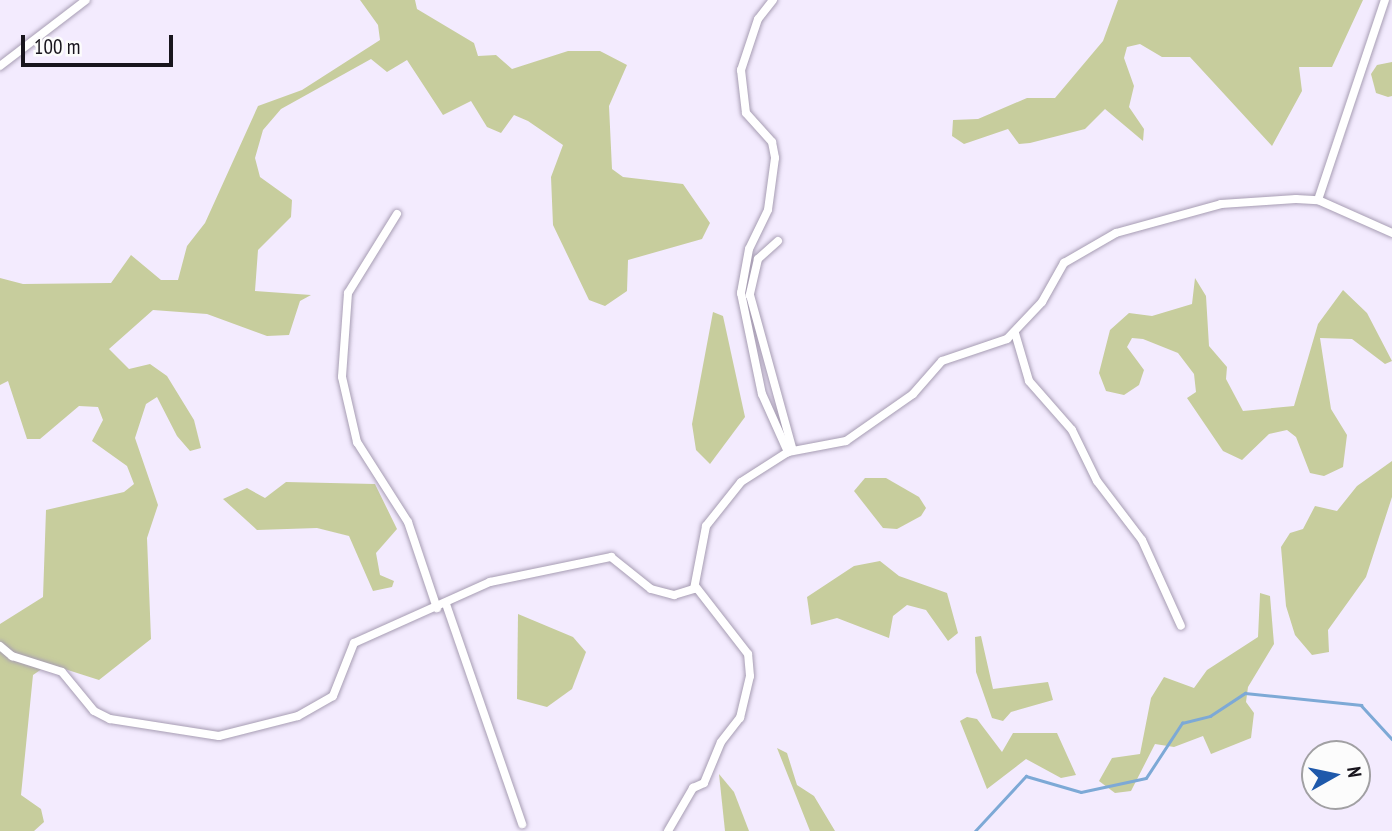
<!DOCTYPE html>
<html>
<head>
<meta charset="utf-8">
<style>
	body { margin:0 }
	#map { position:relative; width:1392px; height:831px; overflow:hidden; background:#f3ebfe; font-family:"PT Sans Narrow",sans-serif }
	div>[style] { position:absolute }
	[style*='--x'] { left:calc(var(--x)*1px); top:calc(var(--y)*1px); width:calc(var(--w)*1px); rotate:calc(var(--a)*1deg) }
	.green>* { inset:0; background:#c7cd9d }
	.stream>* { height:2.5px; margin:-1.25px; padding:0 1.25px; transform-origin:1.25px; border-radius:1.25px; background:#7da9d6 }
	.roads { filter:drop-shadow(0 0 2px #a79db3) drop-shadow(0 0 2px #a79db3) }
	.minor>* { height:8px; margin:-4px; padding:0 4px; transform-origin:4px; border-radius:4px; background:#fff }
	span { translate:-50% -50%; white-space:nowrap; text-align:center; line-height:1.15; -webkit-text-stroke:7px #fcfcfc; paint-order:stroke }
	.north { position:absolute; left:1301px; top:740px; width:70px; height:70px; box-sizing:border-box; background:#fcfcfc; border:2px solid #a1a0a3; border-radius:50%; rotate:81deg; font-size:19px; font-weight:700; line-height:28px; text-align:center; color:#18151d }
	.north::after { content:''; display:block; margin:auto; width:24px; height:32px; background:#1f59ab; clip-path:polygon(50% 0,100% 100%,50% 72%,0 100%) }
	.scale { position:absolute; left:21px; top:35px; width:152px; height:32px; box-sizing:border-box; border:4px solid #18151d; border-top:0; padding-left:9px; font-size:21px; line-height:24px; white-space:nowrap; color:#18151d; -webkit-text-stroke:5px #fcfcfc; paint-order:stroke }
</style>
</head>
<body>
<div id="map">
	<div class="green">
		<div style="clip-path:polygon(360px 0,415px 0,417px 9px,474px 43px,478px 56px,496px 55px,512px 69px,568px 51px,600px 51px,627px 65px,609px 106px,612px 169px,623px 177px,683px 184px,710px 223px,702px 239px,628px 260px,627px 291px,605px 306px,589px 300px,553px 225px,551px 177px,563px 145px,528px 121px,514px 115px,501px 133px,487px 127px,471px 101px,443px 115px,407px 60px,387px 72px,371px 59px,281px 109px,263px 130px,255px 158px,260px 177px,292px 200px,291px 217px,258px 250px,255px 291px,311px 295px,300px 301px,289px 335px,267px 336px,207px 314px,153px 310px,109px 349px,129px 369px,150px 364px,167px 376px,194px 420px,201px 448px,190px 451px,177px 436px,157px 397px,146px 404px,135px 438px,158px 505px,147px 538px,151px 639px,99px 680px,49px 664px,33px 675px,21px 795px,41px 809px,44px 822px,34px 831px,0 831px,0 624px,43px 597px,46px 510px,124px 492px,134px 484px,127px 466px,92px 441px,103px 420px,98px 407px,79px 406px,40px 439px,27px 439px,8px 381px,0 385px,0 278px,23px 284px,111px 283px,131px 255px,161px 280px,178px 280px,187px 246px,205px 223px,258px 106px,302px 90px,380px 40px,378px 25px)"></div>
		<div style="clip-path:polygon(1118px 0,1363px 0,1332px 67px,1299px 67px,1302px 91px,1272px 146px,1190px 57px,1162px 57px,1140px 44px,1127px 47px,1124px 58px,1134px 86px,1129px 107px,1144px 129px,1143px 141px,1105px 109px,1085px 129px,1030px 143px,1019px 144px,1008px 129px,964px 144px,952px 136px,953px 120px,978px 119px,1027px 98px,1055px 98px,1103px 41px)"></div>
		<div style="clip-path:polygon(1392px 62px,1392px 96px,1388px 97px,1376px 93px,1371px 74px,1377px 65px)"></div>
		<div style="clip-path:polygon(1195px 278px,1206px 296px,1209px 346px,1227px 367px,1226px 379px,1243px 411px,1294px 406px,1318px 324px,1343px 290px,1367px 313px,1392px 361px,1385px 364px,1352px 339px,1320px 338px,1331px 409px,1347px 435px,1343px 467px,1324px 476px,1310px 473px,1296px 437px,1287px 430px,1269px 434px,1242px 460px,1223px 451px,1187px 398px,1196px 392px,1194px 374px,1178px 353px,1143px 339px,1132px 338px,1127px 347px,1144px 370px,1139px 385px,1124px 395px,1106px 391px,1099px 373px,1110px 330px,1129px 313px,1152px 316px,1192px 304px)"></div>
		<div style="clip-path:polygon(713px 312px,723px 316px,745px 417px,710px 464px,696px 450px,692px 424px)"></div>
		<div style="clip-path:polygon(1392px 461px,1392px 497px,1366px 577px,1328px 630px,1329px 652px,1312px 655px,1295px 635px,1286px 606px,1281px 547px,1290px 533px,1303px 529px,1315px 506px,1337px 511px,1357px 486px)"></div>
		<div style="clip-path:polygon(865px 478px,886px 478px,919px 497px,926px 508px,921px 516px,897px 529px,883px 528px,854px 491px)"></div>
		<div style="clip-path:polygon(286px 482px,375px 484px,397px 529px,376px 553px,380px 575px,394px 581px,392px 587px,373px 591px,349px 536px,317px 528px,257px 530px,223px 499px,247px 488px,265px 498px)"></div>
		<div style="clip-path:polygon(880px 561px,899px 576px,947px 593px,958px 633px,948px 641px,926px 610px,907px 605px,893px 616px,889px 638px,837px 618px,811px 625px,807px 597px,854px 566px)"></div>
		<div style="clip-path:polygon(1260px 593px,1270px 596px,1274px 644px,1248px 687px,1246px 702px,1254px 713px,1251px 738px,1211px 754px,1203px 736px,1174px 747px,1155px 744px,1131px 791px,1115px 793px,1099px 781px,1112px 758px,1140px 754px,1151px 698px,1164px 677px,1194px 688px,1207px 670px,1258px 637px)"></div>
		<div style="clip-path:polygon(518px 614px,573px 637px,586px 652px,572px 689px,547px 707px,517px 699px)"></div>
		<div style="clip-path:polygon(981px 636px,993px 689px,1048px 682px,1053px 700px,1011px 712px,1003px 721px,992px 718px,976px 672px,975px 637px)"></div>
		<div style="clip-path:polygon(967px 717px,977px 719px,1002px 752px,1013px 733px,1057px 733px,1076px 775px,1061px 778px,1026px 759px,987px 789px,960px 721px)"></div>
		<div style="clip-path:polygon(777px 748px,787px 753px,797px 785px,814px 796px,835px 831px,810px 831px)"></div>
		<div style="clip-path:polygon(719px 774px,734px 792px,749px 831px,725px 831px)"></div>
	</div>
	<div class="stream">
		<div style="--x:975;--y:831;--w:75;--a:-47.2"></div>
		<div style="--x:1026;--y:776;--w:57;--a:16.2"></div>
		<div style="--x:1081;--y:792;--w:66;--a:-12.2"></div>
		<div style="--x:1146;--y:778;--w:66;--a:-56.8"></div>
		<div style="--x:1182;--y:723;--w:29;--a:-14"></div>
		<div style="--x:1210;--y:716;--w:42;--a:-33.3"></div>
		<div style="--x:1245;--y:693;--w:117;--a:5.9"></div>
		<div style="--x:1361;--y:705;--w:46;--a:47.6"></div>
	</div>
	<div class="roads">
		<div class="minor">
			<div style="--x:773;--y:0;--w:24;--a:128"></div>
			<div style="--x:758;--y:19;--w:54;--a:108.4"></div>
			<div style="--x:741;--y:70;--w:43;--a:83.4"></div>
			<div style="--x:746;--y:113;--w:39;--a:48"></div>
			<div style="--x:772;--y:142;--w:16;--a:79"></div>
			<div style="--x:775;--y:158;--w:52;--a:97.7"></div>
			<div style="--x:768;--y:210;--w:43;--a:116"></div>
			<div style="--x:749;--y:249;--w:45;--a:100.3"></div>
			<div style="--x:741;--y:293;--w:103;--a:78.3"></div>
			<div style="--x:762;--y:394;--w:64;--a:65.9"></div>
			<div style="--x:0;--y:66;--w:108;--a:-37.5"></div>
			<div style="--x:1318;--y:200;--w:211;--a:-71.5"></div>
			<div style="--x:397;--y:214;--w:93;--a:121.8"></div>
			<div style="--x:348;--y:293;--w:84;--a:94.1"></div>
			<div style="--x:342;--y:377;--w:67;--a:77"></div>
			<div style="--x:357;--y:442;--w:95;--a:57.5"></div>
			<div style="--x:408;--y:522;--w:91;--a:71.4"></div>
			<div style="--x:778;--y:241;--w:27;--a:138"></div>
			<div style="--x:758;--y:259;--w:37;--a:103"></div>
			<div style="--x:750;--y:295;--w:159;--a:74.6"></div>
			<div style="--x:1015;--y:333;--w:50;--a:73.7"></div>
			<div style="--x:1029;--y:381;--w:65;--a:48.7"></div>
			<div style="--x:1072;--y:430;--w:57;--a:63.9"></div>
			<div style="--x:1097;--y:481;--w:74;--a:52.7"></div>
			<div style="--x:1142;--y:540;--w:94;--a:65.6"></div>
			<div style="--x:446;--y:604;--w:233;--a:70.9"></div>
			<div style="--x:0;--y:646;--w:16;--a:40"></div>
			<div style="--x:12;--y:656;--w:52;--a:17.7"></div>
			<div style="--x:62;--y:672;--w:50;--a:50.6"></div>
			<div style="--x:94;--y:711;--w:18;--a:27"></div>
			<div style="--x:110;--y:719;--w:110;--a:8.9"></div>
			<div style="--x:219;--y:736;--w:81;--a:-14.2"></div>
			<div style="--x:298;--y:716;--w:40;--a:-29.7"></div>
			<div style="--x:333;--y:696;--w:57;--a:-68.4"></div>
			<div style="--x:354;--y:643;--w:149;--a:-24.2"></div>
			<div style="--x:490;--y:582;--w:124;--a:-11.7"></div>
			<div style="--x:611;--y:557;--w:51;--a:38.7"></div>
			<div style="--x:651;--y:589;--w:24;--a:15"></div>
			<div style="--x:674;--y:595;--w:21;--a:-17"></div>
			<div style="--x:694;--y:589;--w:64;--a:-79.2"></div>
			<div style="--x:706;--y:526;--w:56;--a:-51.5"></div>
			<div style="--x:741;--y:482;--w:56;--a:-32.6"></div>
			<div style="--x:788;--y:452;--w:59;--a:-10.7"></div>
			<div style="--x:846;--y:441;--w:82;--a:-35"></div>
			<div style="--x:913;--y:394;--w:44;--a:-48.7"></div>
			<div style="--x:942;--y:361;--w:69;--a:-18.7"></div>
			<div style="--x:1007;--y:339;--w:51;--a:-46.6"></div>
			<div style="--x:1042;--y:302;--w:45;--a:-60.6"></div>
			<div style="--x:1064;--y:263;--w:60;--a:-30"></div>
			<div style="--x:1116;--y:233;--w:109;--a:-15.4"></div>
			<div style="--x:1221;--y:204;--w:75;--a:-3.8"></div>
			<div style="--x:1296;--y:199;--w:22;--a:3"></div>
			<div style="--x:1318;--y:200;--w:81;--a:24"></div>
			<div style="--x:668;--y:831;--w:50;--a:-59.8"></div>
			<div style="--x:693;--y:788;--w:12;--a:-24"></div>
			<div style="--x:704;--y:783;--w:44;--a:-67.5"></div>
			<div style="--x:721;--y:742;--w:31;--a:-52"></div>
			<div style="--x:740;--y:718;--w:43;--a:-76.6"></div>
			<div style="--x:750;--y:676;--w:22;--a:-95"></div>
			<div style="--x:748;--y:654;--w:85;--a:-127.8"></div>
		</div>
	</div>
	<div class="north">N</div>
	<div class="scale">100 m</div>
</div>
</body>
</html>
